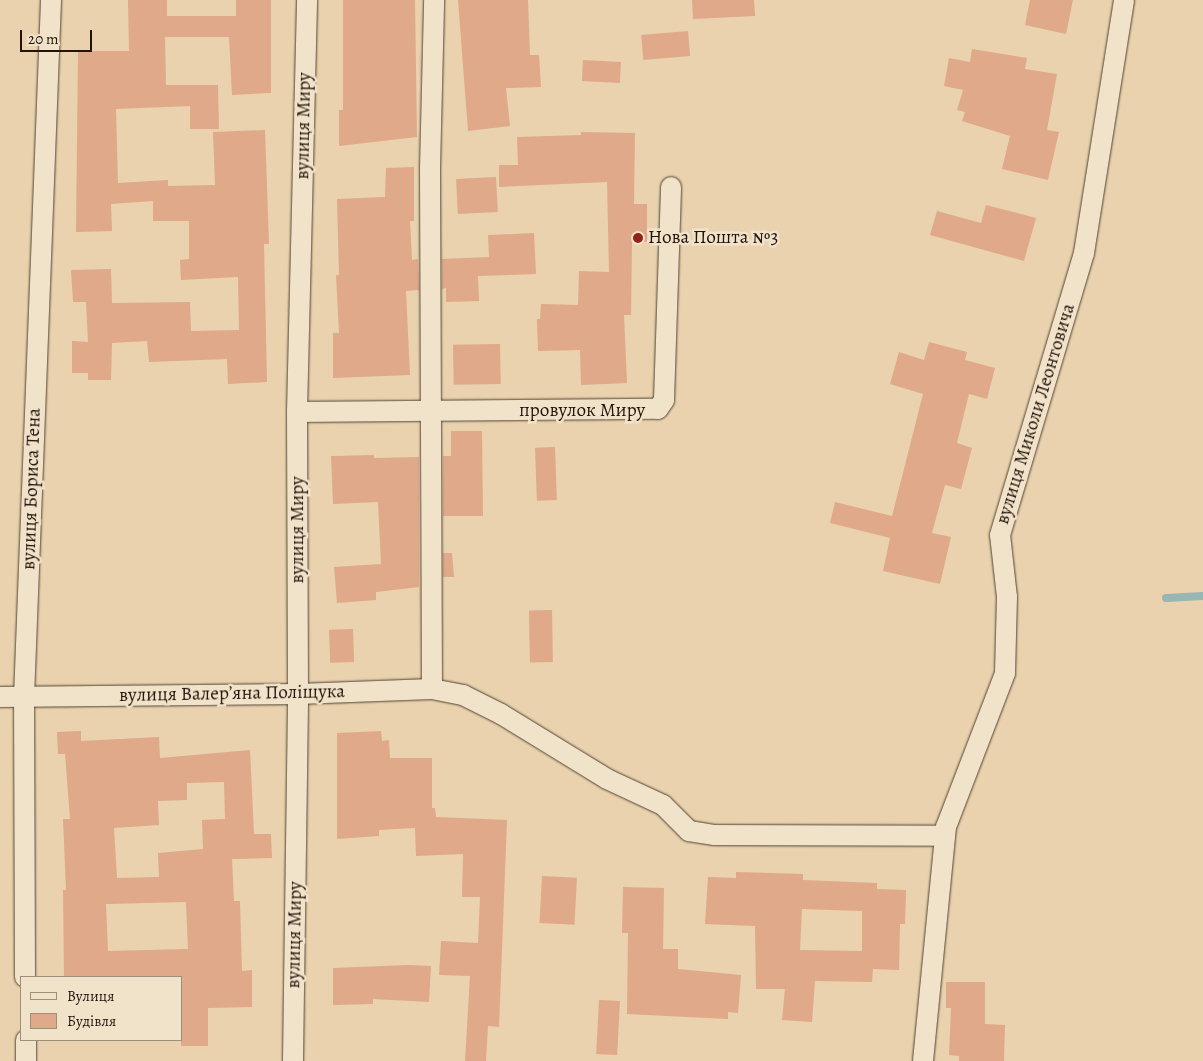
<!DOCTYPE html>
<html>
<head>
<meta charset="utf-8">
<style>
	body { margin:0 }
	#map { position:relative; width:1203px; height:1061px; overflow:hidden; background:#e9d2ad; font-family:Alegreya,serif }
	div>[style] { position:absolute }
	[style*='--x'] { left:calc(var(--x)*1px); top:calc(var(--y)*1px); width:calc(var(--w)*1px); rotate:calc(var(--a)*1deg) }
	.stream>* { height:8px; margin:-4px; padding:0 4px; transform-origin:4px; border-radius:4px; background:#99b6b2 }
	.building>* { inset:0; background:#dfa98a; transform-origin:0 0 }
	.roads { filter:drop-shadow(0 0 1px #534333) drop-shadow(0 0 1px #534333) }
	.minor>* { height:20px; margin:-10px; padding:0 10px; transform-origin:10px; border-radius:10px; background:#f1e2ca }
	.dots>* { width:14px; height:14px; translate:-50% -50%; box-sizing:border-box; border:2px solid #f1e2ca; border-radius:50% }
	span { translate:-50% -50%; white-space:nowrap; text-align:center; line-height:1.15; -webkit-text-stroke:5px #f1e2ca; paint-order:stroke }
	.street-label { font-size:19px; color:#21130a }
	.poi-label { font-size:19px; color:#21130a }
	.left { translate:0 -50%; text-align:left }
	.legend { position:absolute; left:20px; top:976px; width:162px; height:65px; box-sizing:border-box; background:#f1e2ca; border:1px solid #9e8f7d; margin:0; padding:6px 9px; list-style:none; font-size:15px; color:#21130a }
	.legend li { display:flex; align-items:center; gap:10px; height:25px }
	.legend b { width:25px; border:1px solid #9e8f7d }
	.scale { position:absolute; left:20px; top:30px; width:72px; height:22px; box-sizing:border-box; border:2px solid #21130a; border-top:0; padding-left:6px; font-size:15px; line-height:18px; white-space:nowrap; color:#21130a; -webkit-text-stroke:4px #f1e2ca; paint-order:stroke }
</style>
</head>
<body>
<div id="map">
	<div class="stream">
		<div style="--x:1166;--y:598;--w:37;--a:-3"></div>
	</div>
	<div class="building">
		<div style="clip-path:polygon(128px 0,167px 0,167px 16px,236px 16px,236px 0,271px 0,271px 93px,232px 95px,229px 37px,165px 37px,166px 85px,218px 85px,219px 129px,190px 129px,190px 106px,116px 109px,118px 183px,168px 180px,168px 186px,215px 185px,213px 132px,265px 130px,269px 244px,264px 244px,267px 382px,228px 384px,227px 359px,149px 362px,147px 341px,112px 343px,111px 380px,88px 380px,88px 373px,72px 373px,72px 341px,88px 342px,86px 302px,73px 302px,71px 270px,111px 269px,112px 303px,190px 302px,191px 331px,239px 330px,238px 277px,181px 280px,180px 260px,189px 259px,189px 221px,153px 221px,153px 201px,111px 204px,112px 231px,76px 232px,78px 51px,129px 51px)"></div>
		<div style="clip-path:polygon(343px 0,415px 0,417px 137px,339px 146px,339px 110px,343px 110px)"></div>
		<div style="clip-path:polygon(458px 0,528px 0,530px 55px,539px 55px,541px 87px,506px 88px,510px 126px,468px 131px)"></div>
		<div style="clip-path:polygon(692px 0,754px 0,755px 16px,693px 19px)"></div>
		<div style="clip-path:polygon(1030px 0,1073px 0,1066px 34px,1025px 25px)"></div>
		<div style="left:688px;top:31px;width:25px;height:47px;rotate:85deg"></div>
		<div style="clip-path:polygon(972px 49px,1027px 58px,1025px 69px,1057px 74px,1047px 130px,1059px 132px,1048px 180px,1002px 169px,1010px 136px,962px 121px,965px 112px,957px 110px,963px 90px,944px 86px,949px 58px,970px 62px)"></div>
		<div style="left:583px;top:60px;width:38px;height:21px;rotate:3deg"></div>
		<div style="clip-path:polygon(581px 132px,635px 133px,634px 204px,647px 204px,647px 242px,632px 242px,631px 315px,624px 315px,627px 383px,581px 385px,580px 350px,538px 351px,537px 319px,540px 319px,541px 304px,578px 305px,579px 271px,609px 272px,607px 182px,499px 187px,499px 165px,518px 165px,517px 137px,581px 135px)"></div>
		<div style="clip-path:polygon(414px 167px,414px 221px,410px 221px,412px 260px,418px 259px,419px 290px,406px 291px,410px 375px,333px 378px,333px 333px,339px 333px,336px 275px,339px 275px,337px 199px,385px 197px,386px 168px)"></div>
		<div style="left:496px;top:177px;width:35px;height:40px;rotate:87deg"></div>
		<div style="clip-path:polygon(986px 205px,1036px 218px,1024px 261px,930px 235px,937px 211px,981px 223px)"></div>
		<div style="clip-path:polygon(534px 233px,536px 274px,478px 276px,479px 301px,446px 302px,446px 288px,442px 289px,442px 259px,489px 257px,488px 235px)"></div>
		<div style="clip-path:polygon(929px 342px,967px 352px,965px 360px,995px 368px,987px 399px,969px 394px,957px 443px,972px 448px,961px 489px,945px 485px,932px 533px,951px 537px,940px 584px,883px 571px,890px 538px,830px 523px,835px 502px,892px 516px,923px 394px,890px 384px,899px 352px,924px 360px)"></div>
		<div style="left:500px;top:344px;width:40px;height:47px;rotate:89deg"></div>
		<div style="clip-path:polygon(451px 431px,482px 431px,483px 516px,443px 516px,443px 456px,451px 456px)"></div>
		<div style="left:555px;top:447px;width:53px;height:20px;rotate:88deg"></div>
		<div style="clip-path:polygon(374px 455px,374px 458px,419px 457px,419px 587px,376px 592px,376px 600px,337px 603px,334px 567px,381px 564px,378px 502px,333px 504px,331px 456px)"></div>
		<div style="clip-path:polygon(443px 553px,452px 553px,454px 577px,443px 577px)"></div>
		<div style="left:552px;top:610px;width:52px;height:23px;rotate:89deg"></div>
		<div style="left:353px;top:629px;width:33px;height:24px;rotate:88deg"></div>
		<div style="clip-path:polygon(evenodd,81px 731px,81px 741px,159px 737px,160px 758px,250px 750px,254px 834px,271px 834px,272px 858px,232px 859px,234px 901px,240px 901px,242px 971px,252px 970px,252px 1007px,208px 1008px,208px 1046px,181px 1046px,181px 977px,64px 977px,63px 890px,66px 890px,63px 819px,70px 819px,65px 754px,58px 754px,57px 732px,81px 731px,224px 782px,225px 819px,202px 820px,203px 849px,158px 853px,159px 877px,117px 878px,114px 828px,159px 825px,158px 801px,187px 800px,187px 783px,224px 782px,81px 731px,186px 902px,188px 949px,108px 951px,106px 904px,186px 902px)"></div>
		<div style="clip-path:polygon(381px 731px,382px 741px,389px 740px,390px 758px,432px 758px,432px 808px,435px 808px,436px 817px,507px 820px,499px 1027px,488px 1026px,486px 1061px,465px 1061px,470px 976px,439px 975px,441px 941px,478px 943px,480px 897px,462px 897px,463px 854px,416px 856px,415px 828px,379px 830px,379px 836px,337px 839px,337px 733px)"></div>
		<div style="clip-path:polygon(evenodd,736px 872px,803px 874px,803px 880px,877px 883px,877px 889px,906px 890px,905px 924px,900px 924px,899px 970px,873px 969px,872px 982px,815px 981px,812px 1022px,782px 1020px,785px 989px,756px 989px,755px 926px,705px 924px,708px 877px,736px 878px,736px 872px,802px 909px,862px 911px,862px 951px,800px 950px,802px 909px)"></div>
		<div style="left:542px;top:876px;width:35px;height:47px;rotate:3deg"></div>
		<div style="clip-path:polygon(623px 887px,664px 888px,663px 949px,678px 949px,678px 969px,741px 975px,738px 1013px,728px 1012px,728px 1019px,627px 1014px,628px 933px,622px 933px)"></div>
		<div style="clip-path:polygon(408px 965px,431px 966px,429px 1002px,373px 999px,373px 1004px,333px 1005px,333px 968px)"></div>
		<div style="clip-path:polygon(946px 982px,985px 982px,985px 1024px,1005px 1025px,1004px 1061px,959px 1061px,959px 1056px,949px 1055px,951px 1008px,946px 1008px)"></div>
		<div style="left:599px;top:1000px;width:21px;height:54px;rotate:3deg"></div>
	</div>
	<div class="roads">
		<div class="minor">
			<div style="--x:297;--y:412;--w:361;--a:-0.5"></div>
			<div style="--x:658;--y:409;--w:11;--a:-56"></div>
			<div style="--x:664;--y:400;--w:213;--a:-88.1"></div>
			<div style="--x:432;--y:689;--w:520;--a:-90.22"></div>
			<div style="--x:430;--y:169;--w:169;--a:-88.6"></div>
			<div style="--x:0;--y:697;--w:298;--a:-0.6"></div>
			<div style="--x:298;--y:694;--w:134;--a:-2.1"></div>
			<div style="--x:432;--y:689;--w:32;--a:11"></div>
			<div style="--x:463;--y:695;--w:42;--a:26.6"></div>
			<div style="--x:501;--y:714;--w:124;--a:31.5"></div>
			<div style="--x:607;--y:779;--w:62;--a:24.9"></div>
			<div style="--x:663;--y:805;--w:37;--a:45"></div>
			<div style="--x:689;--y:831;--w:26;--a:9"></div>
			<div style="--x:715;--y:835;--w:230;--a:0.2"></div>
			<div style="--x:25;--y:977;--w:280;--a:-90.2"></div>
			<div style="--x:24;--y:697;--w:698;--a:-87.78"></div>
			<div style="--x:26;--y:1040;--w:21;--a:90"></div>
			<div style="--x:293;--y:1061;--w:367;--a:-89.2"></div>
			<div style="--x:298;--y:694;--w:282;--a:-90.2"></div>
			<div style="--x:297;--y:412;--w:412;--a:-88.6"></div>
			<div style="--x:923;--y:1061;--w:235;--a:-84.4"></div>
			<div style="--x:946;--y:827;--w:165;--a:-69"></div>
			<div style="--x:1005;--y:673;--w:76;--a:-88.5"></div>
			<div style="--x:1007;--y:597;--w:62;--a:-96.4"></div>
			<div style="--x:1000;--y:535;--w:294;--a:-73.4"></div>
			<div style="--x:1084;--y:253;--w:256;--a:-81"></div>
		</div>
	</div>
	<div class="dots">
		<div style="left:638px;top:238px;background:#8f2418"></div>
	</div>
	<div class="street-label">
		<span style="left:304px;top:126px;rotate:-89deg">вулиця Миру</span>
		<span style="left:582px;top:411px">провулок Миру</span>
		<span style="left:1036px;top:414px;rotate:-73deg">вулиця Миколи Леонтовича</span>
		<span style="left:32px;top:489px;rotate:-88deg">вулиця Бориса Тена</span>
		<span style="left:298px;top:530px;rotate:-90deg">вулиця Миру</span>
		<span style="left:232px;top:694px;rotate:-1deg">вулиця Валерʼяна Поліщука</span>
		<span style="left:295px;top:935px;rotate:-89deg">вулиця Миру</span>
	</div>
	<div class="poi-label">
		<span class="left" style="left:648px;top:238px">Нова Пошта №3</span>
	</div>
	<ul class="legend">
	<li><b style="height:6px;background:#f1e2ca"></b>Вулиця</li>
	<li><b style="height:14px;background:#dfa98a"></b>Будівля</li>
	</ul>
	<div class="scale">20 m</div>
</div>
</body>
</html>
